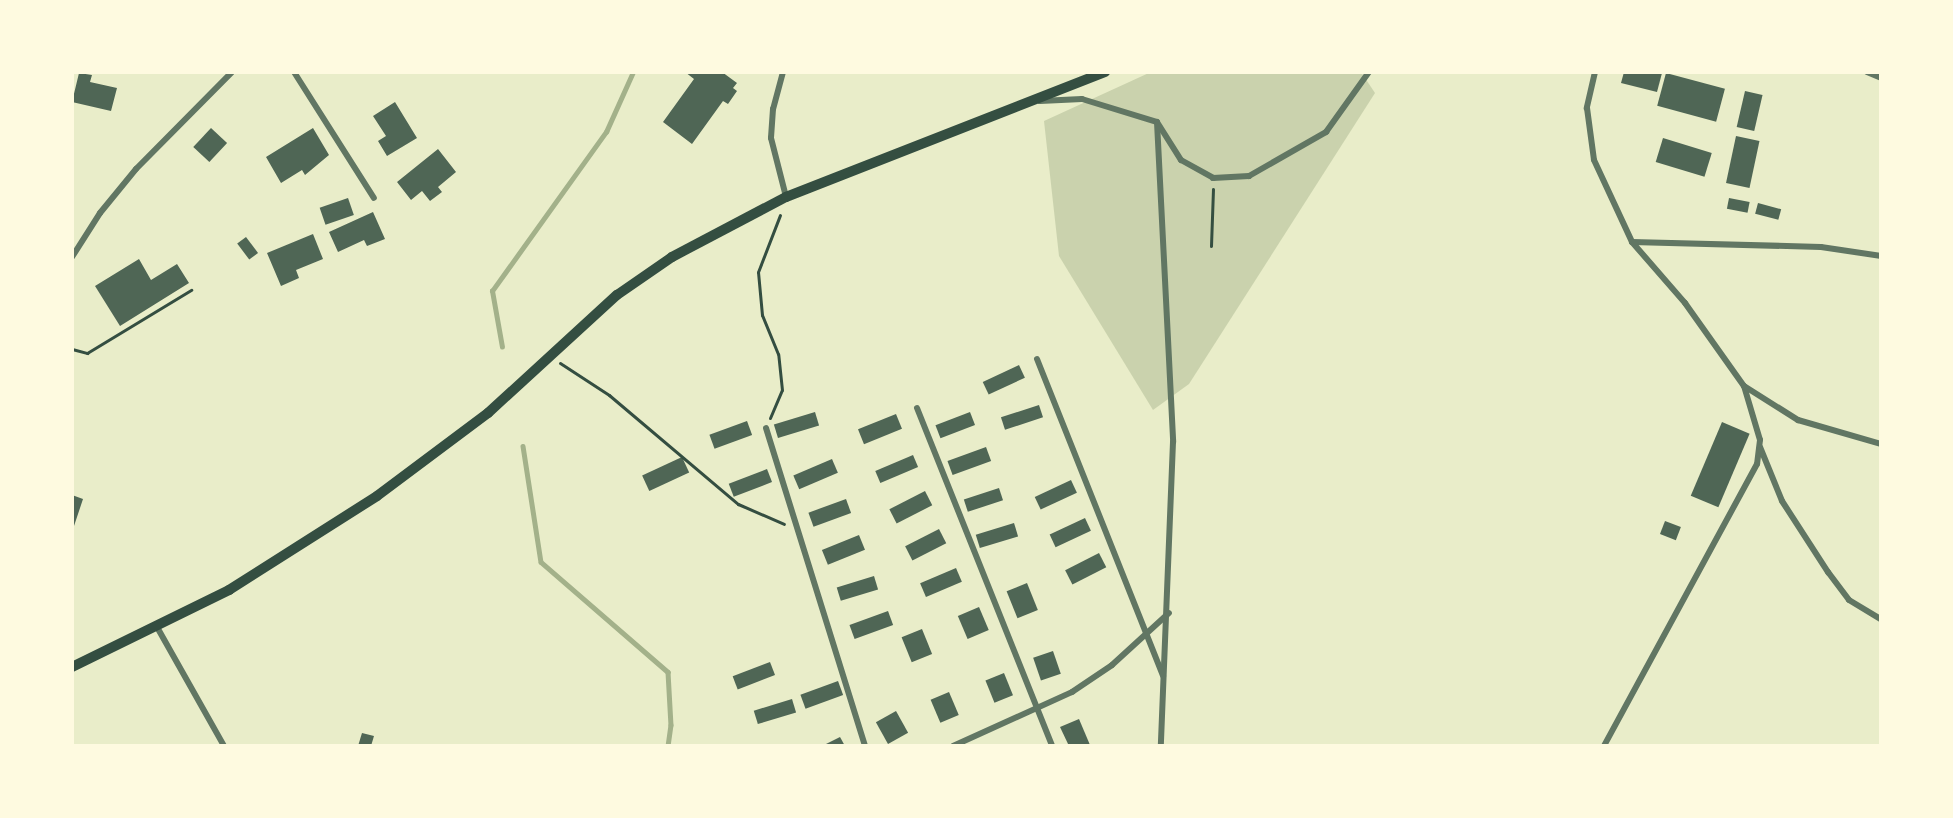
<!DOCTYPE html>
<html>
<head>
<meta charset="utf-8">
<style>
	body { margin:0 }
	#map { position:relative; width:1953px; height:818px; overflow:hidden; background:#e9edc9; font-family:"PT Sans Narrow",sans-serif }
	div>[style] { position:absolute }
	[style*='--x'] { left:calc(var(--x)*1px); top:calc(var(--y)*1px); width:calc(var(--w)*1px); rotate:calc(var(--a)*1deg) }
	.green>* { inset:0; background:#cad2ad }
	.stream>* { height:4.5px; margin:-2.25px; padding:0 2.25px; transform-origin:2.25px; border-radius:2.25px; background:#a3b18a }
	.building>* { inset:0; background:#4f6655; transform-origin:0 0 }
	.path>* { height:3px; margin:-1.5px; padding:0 1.5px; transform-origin:1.5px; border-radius:1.5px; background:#344e41 }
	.minor>* { height:6px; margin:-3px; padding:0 3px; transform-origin:3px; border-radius:3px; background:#617663 }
	.trunk>* { height:10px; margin:-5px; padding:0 5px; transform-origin:5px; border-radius:5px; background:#344e41 }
	span { translate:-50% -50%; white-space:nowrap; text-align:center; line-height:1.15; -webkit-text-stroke:4.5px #fefae0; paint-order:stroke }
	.frame { position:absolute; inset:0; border:74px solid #fefae0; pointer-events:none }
</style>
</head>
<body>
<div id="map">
	<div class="green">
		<div style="clip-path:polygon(1151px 72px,1361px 72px,1375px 93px,1189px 384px,1153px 410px,1059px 256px,1044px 121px)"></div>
	</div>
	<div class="stream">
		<div style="--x:502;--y:347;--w:57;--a:-100.1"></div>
		<div style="--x:492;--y:291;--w:196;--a:-54.4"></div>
		<div style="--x:606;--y:132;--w:66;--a:-65.8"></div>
		<div style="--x:523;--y:446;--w:117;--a:81.2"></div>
		<div style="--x:541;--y:562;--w:168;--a:40.9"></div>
		<div style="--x:668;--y:672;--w:53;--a:86.8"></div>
		<div style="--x:671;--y:725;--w:21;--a:98"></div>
	</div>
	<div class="building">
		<div style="clip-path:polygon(685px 72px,722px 72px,737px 83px,733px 88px,737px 91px,728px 104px,723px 101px,692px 144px,663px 122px,694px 79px)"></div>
		<div style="clip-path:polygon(1624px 72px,1662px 73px,1657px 92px,1621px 83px)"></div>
		<div style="clip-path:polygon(79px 73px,92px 75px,90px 82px,117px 88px,111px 111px,72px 102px)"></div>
		<div style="left:1666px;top:73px;width:61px;height:34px;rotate:15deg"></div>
		<div style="left:1745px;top:91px;width:18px;height:37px;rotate:13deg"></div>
		<div style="clip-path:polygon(395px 102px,417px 138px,387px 156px,378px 141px,386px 136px,373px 116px)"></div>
		<div style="left:211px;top:128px;width:22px;height:26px;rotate:43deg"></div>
		<div style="clip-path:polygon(313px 128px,329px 155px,305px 175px,302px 170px,281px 183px,266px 157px)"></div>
		<div style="left:1736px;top:136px;width:24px;height:48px;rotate:12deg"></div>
		<div style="left:1663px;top:138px;width:51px;height:25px;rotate:17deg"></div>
		<div style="clip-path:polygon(438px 149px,456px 172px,438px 187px,442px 192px,430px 201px,422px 191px,411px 200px,397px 182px)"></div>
		<div style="left:348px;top:198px;width:18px;height:30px;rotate:71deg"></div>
		<div style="left:1729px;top:198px;width:21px;height:11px;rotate:11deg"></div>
		<div style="left:1758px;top:203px;width:24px;height:11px;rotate:15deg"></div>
		<div style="clip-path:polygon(373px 212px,385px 239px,367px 246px,364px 240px,338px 252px,329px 232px)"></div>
		<div style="clip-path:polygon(313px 234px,323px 259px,296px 270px,299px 278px,281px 286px,267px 253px)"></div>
		<div style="left:246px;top:237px;width:20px;height:11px;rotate:53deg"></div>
		<div style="clip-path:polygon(139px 259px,151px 280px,177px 264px,189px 283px,120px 326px,95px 286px)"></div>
		<div style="left:1019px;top:365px;width:14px;height:40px;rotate:65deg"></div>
		<div style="left:1039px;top:405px;width:13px;height:40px;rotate:72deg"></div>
		<div style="left:815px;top:412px;width:14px;height:43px;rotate:73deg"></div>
		<div style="left:970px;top:412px;width:14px;height:37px;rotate:69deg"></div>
		<div style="left:896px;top:414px;width:16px;height:41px;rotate:68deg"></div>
		<div style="left:747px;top:421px;width:15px;height:40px;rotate:70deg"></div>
		<div style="left:1722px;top:422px;width:30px;height:80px;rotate:23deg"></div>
		<div style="left:986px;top:447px;width:15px;height:41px;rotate:70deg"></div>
		<div style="left:913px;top:455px;width:13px;height:41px;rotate:67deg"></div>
		<div style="left:682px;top:457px;width:17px;height:44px;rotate:65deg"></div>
		<div style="left:832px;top:459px;width:15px;height:42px;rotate:67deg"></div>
		<div style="left:767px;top:469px;width:14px;height:41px;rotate:69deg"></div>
		<div style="left:1071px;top:480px;width:14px;height:40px;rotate:65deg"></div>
		<div style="left:999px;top:488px;width:13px;height:37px;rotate:72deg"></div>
		<div style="left:925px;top:491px;width:16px;height:40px;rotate:63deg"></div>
		<div style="clip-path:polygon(72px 495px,83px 499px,72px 532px)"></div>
		<div style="left:846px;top:499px;width:15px;height:40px;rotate:70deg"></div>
		<div style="left:1085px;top:518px;width:14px;height:39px;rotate:65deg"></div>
		<div style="left:1665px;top:521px;width:17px;height:14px;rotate:21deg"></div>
		<div style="left:1014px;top:523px;width:14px;height:40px;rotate:73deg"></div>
		<div style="left:939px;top:529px;width:16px;height:38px;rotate:63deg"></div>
		<div style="left:859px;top:535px;width:16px;height:40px;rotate:68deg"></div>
		<div style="left:1099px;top:553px;width:16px;height:38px;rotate:63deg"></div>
		<div style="left:956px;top:568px;width:15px;height:39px;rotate:67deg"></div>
		<div style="left:874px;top:576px;width:14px;height:39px;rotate:73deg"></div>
		<div style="left:1027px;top:583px;width:29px;height:22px;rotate:68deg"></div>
		<div style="left:979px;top:607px;width:25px;height:23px;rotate:67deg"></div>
		<div style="left:888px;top:611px;width:15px;height:41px;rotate:70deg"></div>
		<div style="left:922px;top:629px;width:27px;height:22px;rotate:68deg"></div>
		<div style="left:1053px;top:651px;width:24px;height:21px;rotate:71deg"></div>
		<div style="left:770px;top:662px;width:14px;height:40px;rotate:69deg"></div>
		<div style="left:1004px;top:673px;width:24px;height:20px;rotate:68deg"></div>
		<div style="left:838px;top:681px;width:15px;height:40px;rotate:70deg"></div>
		<div style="left:949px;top:692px;width:25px;height:20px;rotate:67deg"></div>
		<div style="left:792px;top:699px;width:14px;height:40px;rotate:73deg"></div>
		<div style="left:896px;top:711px;width:25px;height:23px;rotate:61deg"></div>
		<div style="clip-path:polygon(1079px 719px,1090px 745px,1069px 746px,1060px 727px)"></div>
		<div style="clip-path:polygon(362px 733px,374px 736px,371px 746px,358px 746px)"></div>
		<div style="clip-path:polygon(840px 737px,845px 746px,822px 746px)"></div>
	</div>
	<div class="path">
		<div style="--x:1211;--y:246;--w:57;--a:-88"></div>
		<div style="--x:72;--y:349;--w:16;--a:15"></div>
		<div style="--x:87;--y:353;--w:122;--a:-31.2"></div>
		<div style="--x:560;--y:363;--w:59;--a:33.1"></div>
		<div style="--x:609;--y:395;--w:169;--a:40.2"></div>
		<div style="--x:738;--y:504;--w:50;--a:23.5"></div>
		<div style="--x:770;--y:418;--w:30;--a:-67"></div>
		<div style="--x:782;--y:390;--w:36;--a:-96"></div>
		<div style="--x:778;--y:354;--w:42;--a:-112.3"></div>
		<div style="--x:762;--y:315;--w:43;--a:-95.3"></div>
		<div style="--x:758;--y:272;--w:61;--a:-68.9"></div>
	</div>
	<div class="minor">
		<div style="--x:294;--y:72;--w:149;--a:57.6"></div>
		<div style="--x:783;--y:72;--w:38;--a:105"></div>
		<div style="--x:773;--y:109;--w:29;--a:94"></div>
		<div style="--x:771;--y:138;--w:61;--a:75.7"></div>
		<div style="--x:1595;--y:72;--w:37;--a:103"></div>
		<div style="--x:1587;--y:108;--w:52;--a:82.3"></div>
		<div style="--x:1594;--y:160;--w:90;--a:65.1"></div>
		<div style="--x:1632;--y:242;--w:81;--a:49"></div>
		<div style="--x:1685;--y:303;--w:102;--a:54.6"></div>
		<div style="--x:1744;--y:386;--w:56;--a:73.5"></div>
		<div style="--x:1760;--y:440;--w:24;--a:97"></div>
		<div style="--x:1757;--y:464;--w:321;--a:118.5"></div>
		<div style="--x:1867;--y:72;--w:15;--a:23"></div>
		<div style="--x:1040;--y:101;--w:42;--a:-2.7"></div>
		<div style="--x:1082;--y:99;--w:78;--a:17"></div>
		<div style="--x:1157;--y:122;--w:45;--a:57.7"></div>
		<div style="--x:1181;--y:160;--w:37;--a:29"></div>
		<div style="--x:1213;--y:178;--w:36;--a:-3"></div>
		<div style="--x:1249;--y:176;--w:89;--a:-29.7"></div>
		<div style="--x:1326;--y:132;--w:74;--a:-54.4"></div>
		<div style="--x:1157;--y:122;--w:320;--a:87.1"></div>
		<div style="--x:1173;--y:442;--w:304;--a:92.3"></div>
		<div style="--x:1632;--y:242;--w:189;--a:1.5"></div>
		<div style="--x:1821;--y:247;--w:61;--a:8.5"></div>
		<div style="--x:72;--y:257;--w:52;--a:-57.5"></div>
		<div style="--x:100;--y:213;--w:57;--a:-50.7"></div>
		<div style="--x:136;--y:169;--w:136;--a:-45.3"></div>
		<div style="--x:1037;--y:359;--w:341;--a:68.3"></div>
		<div style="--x:1744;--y:386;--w:64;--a:32.2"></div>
		<div style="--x:1798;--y:420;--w:86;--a:16.1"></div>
		<div style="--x:917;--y:408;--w:364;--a:68.2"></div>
		<div style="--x:766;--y:428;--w:333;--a:72.7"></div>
		<div style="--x:1760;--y:447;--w:58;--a:67.8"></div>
		<div style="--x:1782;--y:501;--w:85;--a:57.1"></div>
		<div style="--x:1828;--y:572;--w:35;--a:53"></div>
		<div style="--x:1849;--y:600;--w:37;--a:31"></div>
		<div style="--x:157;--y:627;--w:137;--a:60.6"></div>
		<div style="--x:953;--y:746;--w:131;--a:-24.4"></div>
		<div style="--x:1072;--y:692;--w:48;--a:-34"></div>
		<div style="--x:1112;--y:665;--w:77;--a:-42.4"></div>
	</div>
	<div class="trunk">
		<div style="--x:72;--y:667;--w:175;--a:-26.1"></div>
		<div style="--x:229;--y:590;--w:175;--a:-32.4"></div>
		<div style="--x:377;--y:496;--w:139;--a:-36.8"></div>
		<div style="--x:488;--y:413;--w:175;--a:-42.5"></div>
		<div style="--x:617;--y:295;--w:67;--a:-34.6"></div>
		<div style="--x:672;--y:257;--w:129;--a:-27.8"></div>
		<div style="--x:786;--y:197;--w:343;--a:-21.4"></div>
	</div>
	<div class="frame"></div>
</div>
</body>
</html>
